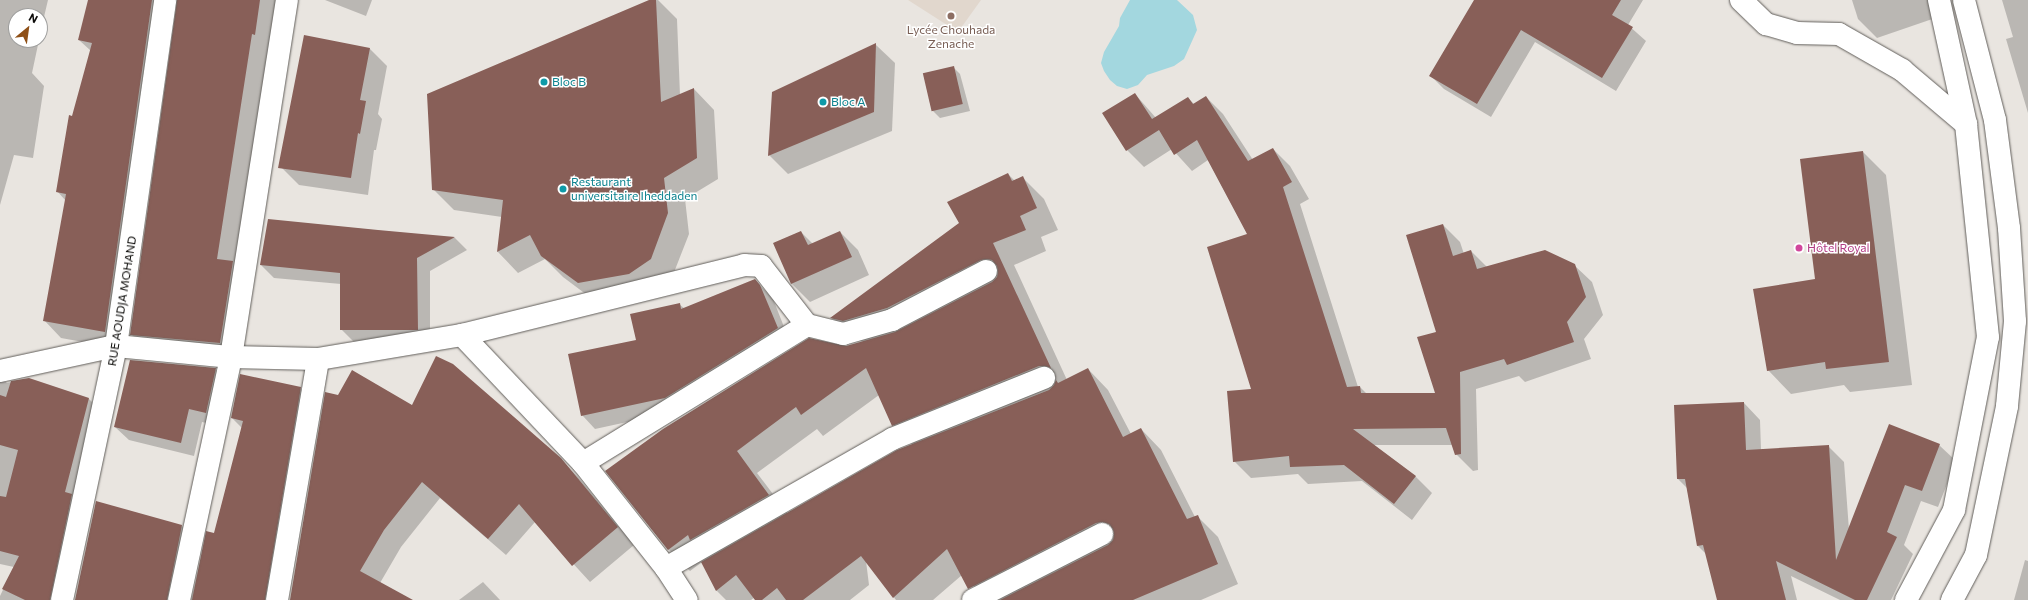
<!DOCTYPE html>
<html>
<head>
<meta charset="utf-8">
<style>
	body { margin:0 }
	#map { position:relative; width:2028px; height:600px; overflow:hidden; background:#e9e5e0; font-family:Commissioner,sans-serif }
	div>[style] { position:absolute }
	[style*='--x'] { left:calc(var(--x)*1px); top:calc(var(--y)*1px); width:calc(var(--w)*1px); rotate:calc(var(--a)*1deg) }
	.built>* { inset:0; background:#e1d7cd }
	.water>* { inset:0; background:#a3d7df }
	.shadow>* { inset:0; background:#0003 }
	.building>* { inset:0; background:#885f58; transform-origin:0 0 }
	.roads { filter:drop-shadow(0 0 1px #615e5a) drop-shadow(0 0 1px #615e5a) }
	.minor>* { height:22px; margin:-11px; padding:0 11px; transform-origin:11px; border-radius:11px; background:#fff }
	.dots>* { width:11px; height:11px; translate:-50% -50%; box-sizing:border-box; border:2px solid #fff; border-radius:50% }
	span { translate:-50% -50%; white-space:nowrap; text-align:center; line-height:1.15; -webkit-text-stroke:3px #fff; paint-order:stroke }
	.education-label { font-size:12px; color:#785e54 }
	.culture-label { font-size:12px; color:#0d838f }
	.left { translate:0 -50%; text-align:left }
	.hotel-label { font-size:12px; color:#b23c85 }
	.street-label { font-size:12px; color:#0d0c0a }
	.north { position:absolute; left:8px; top:8px; width:40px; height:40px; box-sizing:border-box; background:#fff; border:1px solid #9e9e9d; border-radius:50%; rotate:29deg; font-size:11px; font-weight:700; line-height:16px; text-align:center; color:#0d0c0a }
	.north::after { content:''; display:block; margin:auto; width:14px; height:18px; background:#8f5017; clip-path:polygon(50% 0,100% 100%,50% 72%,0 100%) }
</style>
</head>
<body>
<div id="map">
	<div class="built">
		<div style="clip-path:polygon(908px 0,981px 0,958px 32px)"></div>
	</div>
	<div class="water">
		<div style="clip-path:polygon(1130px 0,1177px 0,1193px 15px,1197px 30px,1184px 59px,1174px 66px,1147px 75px,1138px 85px,1127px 89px,1117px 86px,1110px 80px,1104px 71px,1101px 63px,1104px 52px,1119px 26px,1120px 18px)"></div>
	</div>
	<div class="shadow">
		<div style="clip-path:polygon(0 0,48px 0,40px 34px,40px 16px,16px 16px,16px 40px,39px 40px,32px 73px,44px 86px,33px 158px,14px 155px,0 205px)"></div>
		<div style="clip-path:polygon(89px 0,280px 0,238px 360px,149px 352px,131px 334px,178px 6px,173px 9px,122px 349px,61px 338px,44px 320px,66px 201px,57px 191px,73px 117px,91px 51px,79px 40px)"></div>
		<div style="clip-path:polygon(325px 0,372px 0,366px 16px)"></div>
		<div style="clip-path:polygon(652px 0,658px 0,677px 19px,680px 95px,694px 89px,714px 110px,718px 179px,685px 199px,689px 234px,671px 280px,599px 304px,563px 277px,545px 259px,518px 273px,498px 252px,502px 217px,454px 210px,433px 189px)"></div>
		<div style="clip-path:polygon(1475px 0,1643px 0,1628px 25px,1646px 41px,1616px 91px,1535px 42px,1491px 117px,1444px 89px,1431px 76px)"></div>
		<div style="clip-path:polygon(1852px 0,1939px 0,1944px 15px,1877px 38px,1858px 19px)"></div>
		<div style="clip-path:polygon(2002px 0,2028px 0,2028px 113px,2006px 39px,2013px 37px)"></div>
		<div style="clip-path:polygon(305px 37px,370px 49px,387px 66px,378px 114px,382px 119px,376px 150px,374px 150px,368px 195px,299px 185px,282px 168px)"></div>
		<div style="clip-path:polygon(876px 45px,895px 63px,892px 131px,788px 174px,769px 155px,773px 93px)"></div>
		<div style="clip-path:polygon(953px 67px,960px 74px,970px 111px,940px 118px,933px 111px)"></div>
		<div style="clip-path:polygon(1135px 94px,1156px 118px,1188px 98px,1195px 105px,1206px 97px,1223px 114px,1253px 160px,1273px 149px,1290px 166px,1309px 199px,1300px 204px,1358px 387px,1360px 387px,1367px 394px,1436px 394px,1443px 225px,1460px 242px,1464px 254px,1471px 251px,1487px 267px,1574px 265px,1592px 282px,1603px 315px,1584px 339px,1591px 359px,1525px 382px,1519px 376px,1476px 389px,1478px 470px,1473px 471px,1456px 454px,1453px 445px,1374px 445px,1415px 476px,1432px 493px,1412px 520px,1362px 481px,1308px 484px,1298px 474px,1251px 478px,1234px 461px,1253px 390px,1248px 235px,1208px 160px,1192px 171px,1172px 149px,1144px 167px,1127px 150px)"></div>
		<div style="clip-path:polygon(1863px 152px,1886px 175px,1912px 385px,1850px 392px,1844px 385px,1791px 394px,1768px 370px,1816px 280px)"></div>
		<div style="clip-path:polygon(evenodd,1008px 174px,1015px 181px,1023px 178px,1044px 199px,1058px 230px,1041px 237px,1046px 251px,1014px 265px,1067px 380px,1088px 369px,1108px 390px,1131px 434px,1141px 429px,1161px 450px,1195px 517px,1197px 516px,1218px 537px,1238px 584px,1201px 600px,988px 600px,962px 575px,933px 600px,896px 600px,866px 561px,869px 585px,850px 600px,757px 600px,755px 597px,751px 600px,726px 600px,716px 590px,702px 562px,690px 571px,669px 550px,606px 471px,846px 347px,865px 342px,853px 339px,832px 318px,961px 223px,1008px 174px,879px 395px,893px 425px,913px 445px,788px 514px,757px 473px,817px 429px,823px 436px,879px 395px)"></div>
		<div style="clip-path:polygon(269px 220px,455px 238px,467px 250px,430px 271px,430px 343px,354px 342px,341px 329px,341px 284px,274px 278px,261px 265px)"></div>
		<div style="clip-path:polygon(801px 232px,813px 244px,840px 232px,858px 250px,869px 275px,810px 302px,792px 284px,774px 244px)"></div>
		<div style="clip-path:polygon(755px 280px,773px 299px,790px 342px,678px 411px,595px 429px,582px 415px,637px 341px,679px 304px,685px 309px)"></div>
		<div style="clip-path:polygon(215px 369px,229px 383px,220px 426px,202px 422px,194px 456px,129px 440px,115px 427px)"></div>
		<div style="clip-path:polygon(0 377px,7px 383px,29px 379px,89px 399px,106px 416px,70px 600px,0 600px,0 596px,14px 567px,0 564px)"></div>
		<div style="clip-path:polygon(300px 388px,317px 405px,284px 600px,191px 600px,207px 533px,214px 535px,242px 428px,232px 418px)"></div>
		<div style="clip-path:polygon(338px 396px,413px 406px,560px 459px,578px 477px,634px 545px,590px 582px,535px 522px,506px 555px,440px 498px,401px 547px,380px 583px,400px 600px,291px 600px)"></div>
		<div style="clip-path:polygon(1744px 403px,1760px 420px,1761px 450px,1828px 446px,1844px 462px,1849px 530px,1939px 445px,1956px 461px,1938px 507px,1921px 501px,1904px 545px,1913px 554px,1891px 600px,1840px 600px,1791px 576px,1797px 600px,1718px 600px,1706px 554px,1698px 546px,1687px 488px,1678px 479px)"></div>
		<div style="clip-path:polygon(182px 526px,199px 543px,188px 600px,76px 600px)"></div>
		<div style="clip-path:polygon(2025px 560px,2028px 561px,2028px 600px,2014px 600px)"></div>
		<div style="clip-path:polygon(483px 582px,500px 600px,459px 600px)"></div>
	</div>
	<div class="building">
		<div style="clip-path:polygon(88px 0,152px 0,105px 332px,43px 321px,66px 194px,56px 192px,69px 115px,72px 116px,92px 43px,78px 40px)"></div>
		<div style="clip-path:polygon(177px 0,260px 0,255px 35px,252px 34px,217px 259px,233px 261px,220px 343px,130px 335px)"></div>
		<div style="clip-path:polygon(649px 0,656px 0,661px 102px,694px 88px,697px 158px,664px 178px,668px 213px,651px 259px,629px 274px,578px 283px,541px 256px,530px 235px,497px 252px,503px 200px,432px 190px,427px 94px)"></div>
		<div style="clip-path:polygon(1474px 0,1621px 0,1612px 15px,1633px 27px,1602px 78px,1521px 30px,1477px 104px,1429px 76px)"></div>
		<div style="clip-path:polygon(304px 35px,370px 48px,360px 100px,366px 101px,360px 134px,358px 133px,351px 178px,278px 168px)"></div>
		<div style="clip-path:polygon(876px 43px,874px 112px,768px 156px,772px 92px)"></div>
		<div style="left:954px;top:66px;width:39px;height:32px;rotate:77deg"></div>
		<div style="clip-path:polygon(1135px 93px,1152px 119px,1188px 97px,1193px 104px,1206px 96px,1248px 161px,1273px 148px,1292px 182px,1283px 187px,1347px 387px,1360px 386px,1361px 393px,1435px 393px,1417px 337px,1436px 332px,1406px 235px,1443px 224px,1453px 256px,1471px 250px,1477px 269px,1545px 250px,1575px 264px,1586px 297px,1567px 322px,1574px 342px,1507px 365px,1504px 359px,1460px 372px,1461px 454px,1455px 455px,1446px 428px,1353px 429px,1416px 476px,1394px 504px,1344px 465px,1290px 467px,1289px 456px,1233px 462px,1227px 391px,1251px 389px,1207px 247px,1247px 234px,1197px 140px,1174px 155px,1159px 130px,1126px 151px,1102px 113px)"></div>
		<div style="clip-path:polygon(1863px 151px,1889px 362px,1826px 369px,1825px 362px,1767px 371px,1753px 289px,1815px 279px,1800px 159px)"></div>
		<div style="clip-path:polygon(1008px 173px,1012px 181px,1023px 176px,1037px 208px,1020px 216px,1026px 230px,993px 243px,1051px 368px,1045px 366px,1039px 366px,892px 426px,866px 368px,801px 415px,796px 407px,737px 451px,769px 495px,690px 540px,688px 535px,668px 550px,605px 471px,663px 429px,809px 338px,846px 346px,895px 332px,992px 282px,997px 277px,998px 272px,997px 266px,992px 260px,987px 259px,981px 260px,887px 308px,843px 321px,830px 318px,959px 223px,947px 202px)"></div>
		<div style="clip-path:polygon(268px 219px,378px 230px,455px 237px,417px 258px,418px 330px,340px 330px,340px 273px,260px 265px)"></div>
		<div style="clip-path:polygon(801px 231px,808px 245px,840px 231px,852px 257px,791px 284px,773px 243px)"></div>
		<div style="clip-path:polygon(755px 279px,760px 285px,778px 328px,665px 398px,581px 416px,568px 354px,636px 340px,630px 314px,680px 303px,681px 309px)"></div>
		<div style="clip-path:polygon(436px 356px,453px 364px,561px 458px,618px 527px,572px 566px,519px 504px,488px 539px,422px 482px,384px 530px,360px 571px,413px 600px,290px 600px,325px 392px,338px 395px,352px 370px,412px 405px)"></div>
		<div style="clip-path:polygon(130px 360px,216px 368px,206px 413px,189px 409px,181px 443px,114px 427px)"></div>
		<div style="clip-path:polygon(1088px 368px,1123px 437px,1141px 428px,1187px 519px,1198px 515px,1218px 564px,1133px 600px,1000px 600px,1108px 545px,1113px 540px,1114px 535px,1113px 529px,1109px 524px,1102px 522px,1096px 523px,968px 589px,947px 549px,893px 598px,861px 556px,803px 600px,786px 600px,777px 588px,762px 600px,755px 600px,736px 575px,716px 591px,701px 562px,897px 450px,1049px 390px,1054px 385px,1056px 380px,1058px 383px)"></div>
		<div style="clip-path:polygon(240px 374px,301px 387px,265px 600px,192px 600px,206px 531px,214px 533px,243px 421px,231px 418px)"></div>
		<div style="clip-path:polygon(29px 378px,89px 398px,65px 492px,72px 494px,50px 600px,25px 600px,2px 589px,19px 556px,0 551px,0 496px,6px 497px,18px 450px,0 445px,0 395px,6px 397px,11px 381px)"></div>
		<div style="clip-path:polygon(1744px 402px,1746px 450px,1829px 445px,1836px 560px,1889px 424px,1940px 444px,1922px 491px,1905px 485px,1887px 532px,1897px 537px,1867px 600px,1855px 600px,1776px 561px,1786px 600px,1717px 600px,1703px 545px,1697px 546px,1685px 479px,1677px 479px,1674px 405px)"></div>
		<div style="clip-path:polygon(96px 501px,182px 525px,167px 600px,75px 600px)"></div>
	</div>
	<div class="roads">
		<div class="minor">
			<div style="--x:1741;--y:0;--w:35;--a:44"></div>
			<div style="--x:1766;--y:24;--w:32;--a:16"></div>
			<div style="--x:1797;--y:33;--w:42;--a:1.4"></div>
			<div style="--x:1839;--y:34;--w:73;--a:29.7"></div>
			<div style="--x:1902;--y:70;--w:84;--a:40.2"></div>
			<div style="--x:462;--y:335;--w:291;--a:-13.9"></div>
			<div style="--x:744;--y:265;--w:17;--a:3"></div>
			<div style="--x:761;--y:266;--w:75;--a:52.1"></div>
			<div style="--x:0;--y:371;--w:119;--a:-12.2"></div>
			<div style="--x:116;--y:346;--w:116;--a:5.5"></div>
			<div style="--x:231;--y:357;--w:87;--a:1.3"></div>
			<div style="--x:583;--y:463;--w:263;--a:-31.6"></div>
			<div style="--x:807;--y:325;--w:37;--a:14"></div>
			<div style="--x:843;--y:334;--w:51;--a:-15.9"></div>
			<div style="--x:892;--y:320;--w:106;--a:-27.5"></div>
			<div style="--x:666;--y:568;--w:260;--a:-29.7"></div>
			<div style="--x:892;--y:439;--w:164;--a:-21.9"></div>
			<div style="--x:62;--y:600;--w:260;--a:-78"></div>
			<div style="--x:116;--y:346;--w:349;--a:-81.9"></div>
			<div style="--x:179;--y:600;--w:249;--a:-77.9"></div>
			<div style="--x:231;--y:357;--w:361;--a:-81.1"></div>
			<div style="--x:277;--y:600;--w:244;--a:-80.3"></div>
			<div style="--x:318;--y:359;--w:146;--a:-9.5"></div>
			<div style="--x:462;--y:335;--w:176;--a:46.6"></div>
			<div style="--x:583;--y:463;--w:134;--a:51.7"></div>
			<div style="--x:666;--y:568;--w:38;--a:57"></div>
			<div style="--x:973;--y:600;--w:145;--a:-27.1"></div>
			<div style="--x:1906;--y:600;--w:102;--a:-61.9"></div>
			<div style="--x:1954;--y:510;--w:176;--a:-78.9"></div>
			<div style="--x:1988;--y:337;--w:214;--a:-95.9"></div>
			<div style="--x:1966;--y:124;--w:127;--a:-102.3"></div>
			<div style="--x:1952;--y:600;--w:51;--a:-61.9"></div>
			<div style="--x:1976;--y:555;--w:152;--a:-78.2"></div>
			<div style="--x:2007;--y:406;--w:85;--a:-84.6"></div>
			<div style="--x:2015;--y:321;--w:93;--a:-93.7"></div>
			<div style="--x:2009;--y:228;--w:109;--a:-97.4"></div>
			<div style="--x:1995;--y:120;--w:124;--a:-104.5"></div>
		</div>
	</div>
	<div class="dots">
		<div style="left:951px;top:16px;background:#8d6e63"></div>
		<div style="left:544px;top:82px;background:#0f9aa8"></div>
		<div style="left:823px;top:102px;background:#0f9aa8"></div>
		<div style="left:563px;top:189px;background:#0f9aa8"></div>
		<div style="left:1799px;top:248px;background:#d1479c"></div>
	</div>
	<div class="education-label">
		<span style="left:951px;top:37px">Lycée Chouhada<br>Zenache</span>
	</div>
	<div class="culture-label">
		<span class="left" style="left:552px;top:82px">Bloc B</span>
		<span class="left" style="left:831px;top:102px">Bloc A</span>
		<span class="left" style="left:571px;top:189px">Restaurant<br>universitaire Iheddaden</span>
	</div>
	<div class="hotel-label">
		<span class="left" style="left:1807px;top:248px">Hôtel Royal</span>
	</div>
	<div class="street-label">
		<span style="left:122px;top:301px;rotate:-81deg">RUE AOUDJA MOHAND</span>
	</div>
	<div class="north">N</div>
</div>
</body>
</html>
